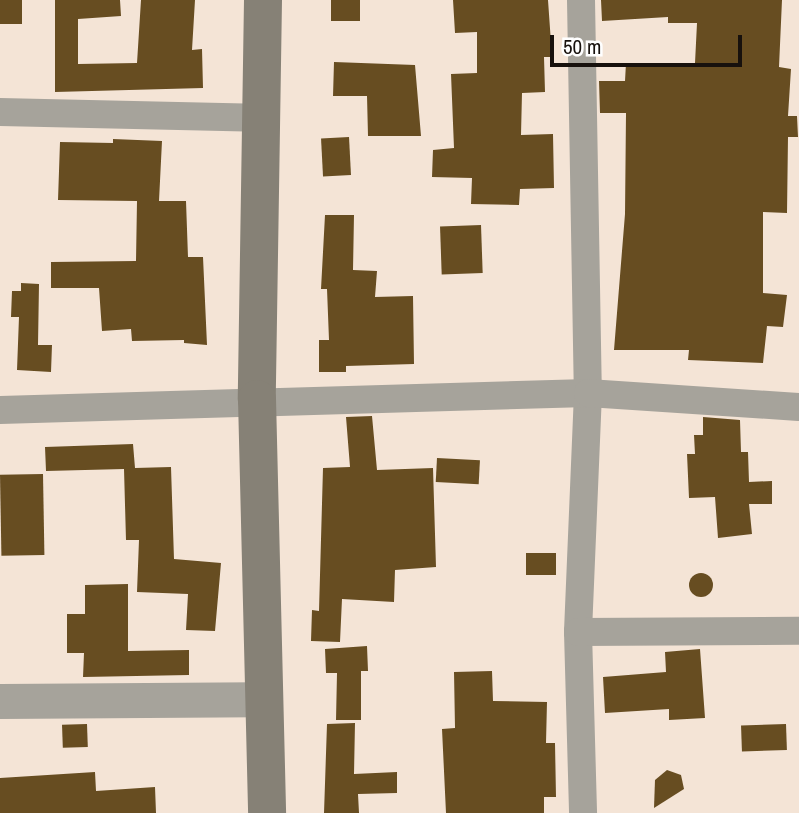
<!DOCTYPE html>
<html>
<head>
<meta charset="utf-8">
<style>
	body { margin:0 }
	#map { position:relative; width:799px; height:813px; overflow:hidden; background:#f4e4d6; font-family:"Archivo Narrow",sans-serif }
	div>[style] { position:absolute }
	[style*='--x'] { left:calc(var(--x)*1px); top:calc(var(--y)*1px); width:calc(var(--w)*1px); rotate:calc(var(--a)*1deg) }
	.building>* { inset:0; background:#674d21; transform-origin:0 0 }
	.round { border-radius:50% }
	.minor>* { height:28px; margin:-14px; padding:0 14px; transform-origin:14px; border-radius:14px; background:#a6a39b }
	.tertiary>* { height:35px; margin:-17.5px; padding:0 17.5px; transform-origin:17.5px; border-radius:17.5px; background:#a6a39b }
	.secondary>* { height:38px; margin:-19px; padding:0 19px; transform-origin:19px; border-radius:19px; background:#868176 }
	span { translate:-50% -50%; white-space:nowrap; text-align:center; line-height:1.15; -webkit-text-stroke:7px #fff; paint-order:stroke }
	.scale { position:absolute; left:550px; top:35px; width:192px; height:32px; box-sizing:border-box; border:4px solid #17110d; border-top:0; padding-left:9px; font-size:21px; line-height:24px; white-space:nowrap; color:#17110d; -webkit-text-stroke:5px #fff; paint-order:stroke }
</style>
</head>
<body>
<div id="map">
	<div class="building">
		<div style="left:0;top:0;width:22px;height:24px"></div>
		<div style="clip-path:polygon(55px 0,120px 0,121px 16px,78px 19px,78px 64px,137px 63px,141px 0,195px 0,192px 50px,202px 49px,203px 88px,55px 92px)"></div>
		<div style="left:331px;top:0;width:29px;height:21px"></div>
		<div style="clip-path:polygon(453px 0,548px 0,552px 57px,544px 57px,545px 92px,522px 93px,521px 135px,553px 134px,554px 188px,520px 189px,519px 205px,471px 204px,472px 178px,432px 177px,433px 150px,454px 148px,451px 74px,477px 73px,477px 32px,455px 33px)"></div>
		<div style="clip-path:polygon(601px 0,782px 0,779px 67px,791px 69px,788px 116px,797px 116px,798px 137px,788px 137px,787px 213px,763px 212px,763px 293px,787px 295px,783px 327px,767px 326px,763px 363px,688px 360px,689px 350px,614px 350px,625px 214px,626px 113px,600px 113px,599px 81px,625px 81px,626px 63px,695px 63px,697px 23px,668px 23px,668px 17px,602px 21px)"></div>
		<div style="clip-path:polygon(334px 62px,415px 65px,421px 136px,368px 136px,367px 96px,333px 96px)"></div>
		<div style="left:349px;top:137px;width:38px;height:28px;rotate:87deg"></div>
		<div style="clip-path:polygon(113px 139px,162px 141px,159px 201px,186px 201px,188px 257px,203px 257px,207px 345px,184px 343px,184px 340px,132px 341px,131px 329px,102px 331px,99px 288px,51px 288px,51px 262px,136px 261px,137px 201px,58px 200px,60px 142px,113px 143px)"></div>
		<div style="clip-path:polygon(325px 215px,354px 215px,353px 270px,377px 271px,375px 297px,413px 296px,414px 364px,346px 366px,346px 372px,319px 372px,319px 340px,329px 340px,327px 289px,321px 289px)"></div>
		<div style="left:481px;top:225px;width:48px;height:41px;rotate:88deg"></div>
		<div style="clip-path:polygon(21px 283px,39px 284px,38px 345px,52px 345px,51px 372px,17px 370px,19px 317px,11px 317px,12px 291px,21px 291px)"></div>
		<div style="clip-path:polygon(372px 416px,377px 470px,433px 468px,436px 567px,395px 570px,394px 602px,342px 599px,340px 642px,311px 641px,312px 610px,319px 611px,323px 468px,350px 467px,346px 417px)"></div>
		<div style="clip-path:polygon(703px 417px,740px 420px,741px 452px,748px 452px,749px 482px,772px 481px,772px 504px,749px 504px,752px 534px,718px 538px,715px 497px,689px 498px,687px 454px,695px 454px,694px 435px,703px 435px)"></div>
		<div style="clip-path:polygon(133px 444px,135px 468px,171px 467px,174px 559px,221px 563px,215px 631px,186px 630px,188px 594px,137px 592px,139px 540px,126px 540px,124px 469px,46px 471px,45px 447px)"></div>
		<div style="left:437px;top:458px;width:43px;height:24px;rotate:3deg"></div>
		<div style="left:43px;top:474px;width:81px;height:43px;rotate:89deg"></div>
		<div style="left:526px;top:553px;width:30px;height:22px"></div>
		<div class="round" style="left:689px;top:573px;width:24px;height:24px"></div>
		<div style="clip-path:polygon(128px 584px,128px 651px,189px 650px,189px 675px,83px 677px,84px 653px,67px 653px,67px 614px,85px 614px,85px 585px)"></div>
		<div style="clip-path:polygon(367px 646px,368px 671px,361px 671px,361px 720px,336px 720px,337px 673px,326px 673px,325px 649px)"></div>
		<div style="clip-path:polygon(700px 649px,705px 718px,669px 720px,669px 709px,605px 713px,603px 677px,666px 672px,665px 652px)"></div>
		<div style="clip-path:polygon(492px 671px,493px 701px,547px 702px,546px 743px,555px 743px,556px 797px,544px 797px,544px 813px,446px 813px,442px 729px,455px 728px,454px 672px)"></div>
		<div style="clip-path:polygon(355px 723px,354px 774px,397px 772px,397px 793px,358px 794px,359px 813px,324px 813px,327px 724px)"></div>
		<div style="left:87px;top:724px;width:23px;height:25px;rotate:88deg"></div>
		<div style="left:786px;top:724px;width:26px;height:45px;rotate:88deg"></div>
		<div style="clip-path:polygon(667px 770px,681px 775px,684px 789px,654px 808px,655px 780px)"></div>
		<div style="clip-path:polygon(95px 772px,96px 791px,155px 787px,156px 813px,0 813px,0 778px)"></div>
	</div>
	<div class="minor">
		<div style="--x:581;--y:0;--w:393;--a:89"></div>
		<div style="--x:588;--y:393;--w:239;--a:92.4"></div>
		<div style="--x:578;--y:632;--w:181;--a:88.4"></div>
		<div style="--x:0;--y:112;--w:264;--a:1.3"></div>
		<div style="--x:0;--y:410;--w:588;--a:-1.66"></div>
		<div style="--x:588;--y:393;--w:211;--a:3.8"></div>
		<div style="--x:578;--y:632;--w:221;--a:-0.3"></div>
	</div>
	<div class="tertiary">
		<div style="--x:0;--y:701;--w:265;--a:-0.4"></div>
	</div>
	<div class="secondary">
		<div style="--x:263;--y:0;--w:399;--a:90.9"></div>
		<div style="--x:257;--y:399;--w:414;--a:88.6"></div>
	</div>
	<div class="scale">50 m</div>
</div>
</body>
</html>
